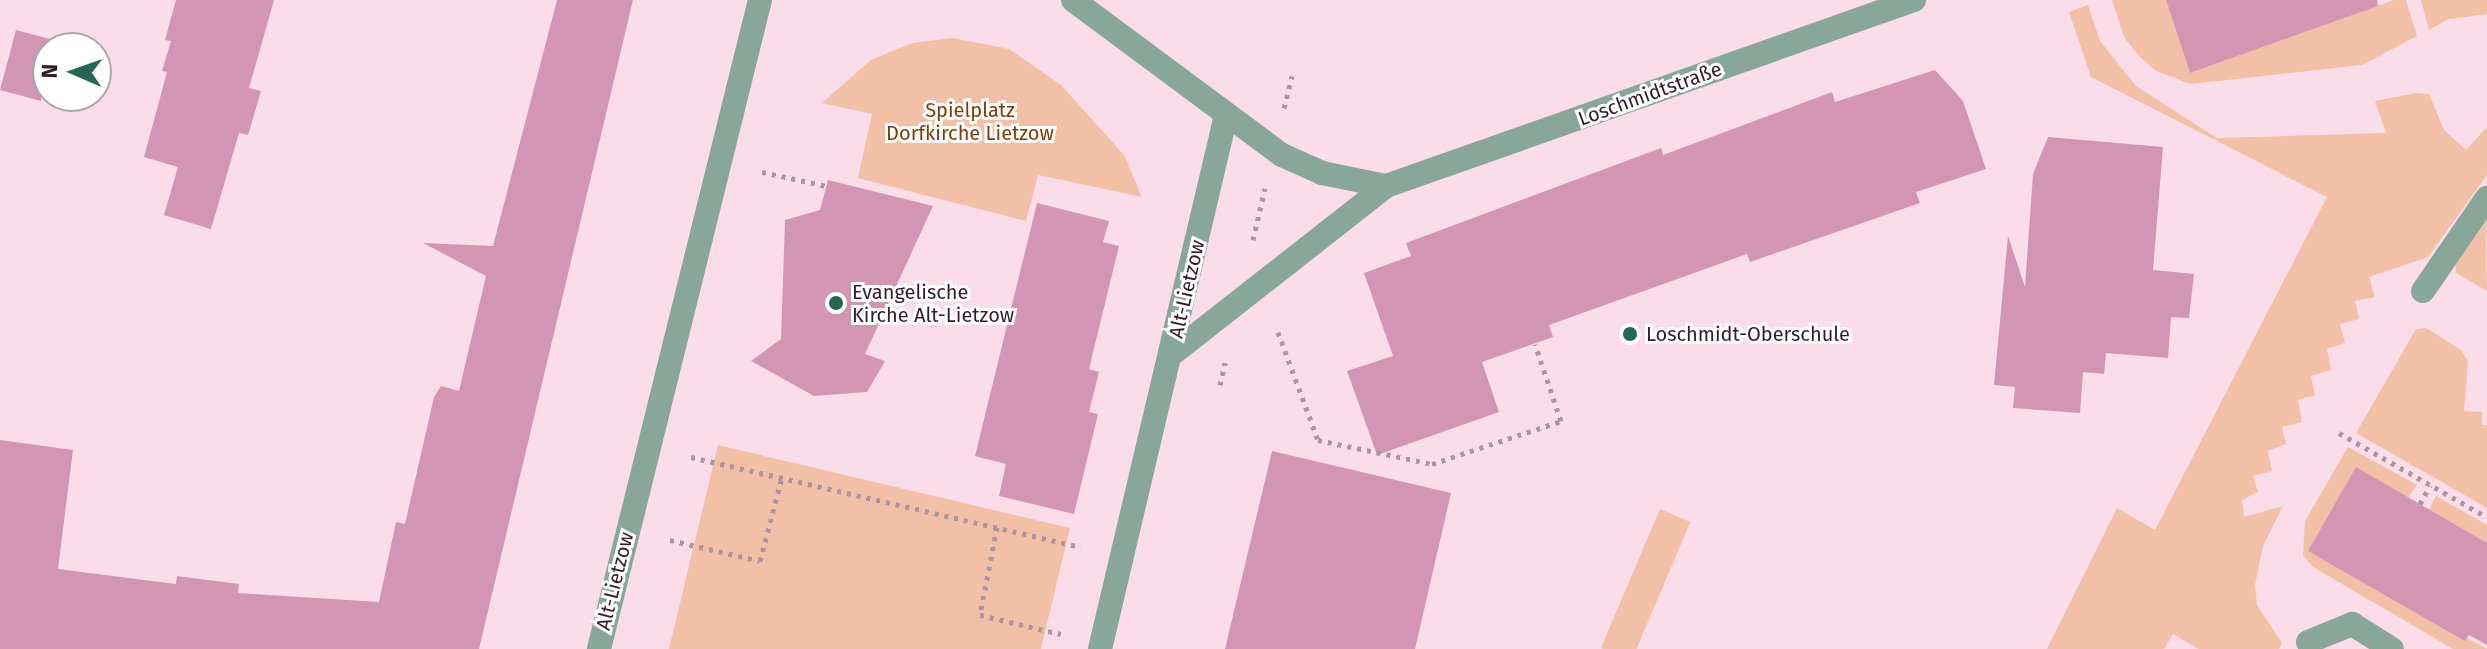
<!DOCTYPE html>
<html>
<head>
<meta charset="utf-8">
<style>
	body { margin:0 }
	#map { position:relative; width:2487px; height:649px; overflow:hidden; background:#fadde9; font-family:"Fira Sans",sans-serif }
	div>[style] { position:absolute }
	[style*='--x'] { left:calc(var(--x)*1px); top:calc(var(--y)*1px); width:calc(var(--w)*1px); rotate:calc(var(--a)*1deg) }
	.green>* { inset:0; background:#f1c0a6; transform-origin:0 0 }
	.building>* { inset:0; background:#d296b2 }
	.path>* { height:5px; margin-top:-2.5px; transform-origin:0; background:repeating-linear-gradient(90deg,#af939f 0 4px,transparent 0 10px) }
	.lane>* { height:24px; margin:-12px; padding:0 12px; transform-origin:12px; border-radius:12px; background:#89a69b }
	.street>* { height:24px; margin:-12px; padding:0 12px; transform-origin:12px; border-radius:12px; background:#89a69b }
	.dots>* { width:22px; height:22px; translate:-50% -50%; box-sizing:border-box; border:4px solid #fff; border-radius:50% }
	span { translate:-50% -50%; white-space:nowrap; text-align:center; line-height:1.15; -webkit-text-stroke:6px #fff; paint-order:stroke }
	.street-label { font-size:20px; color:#351b28 }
	.park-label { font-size:20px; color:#803b09 }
	.poi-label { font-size:20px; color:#351b28 }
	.left { translate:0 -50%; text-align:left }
	.north { position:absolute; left:32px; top:32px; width:80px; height:80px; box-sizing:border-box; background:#fff; border:2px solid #aea4a9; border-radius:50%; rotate:272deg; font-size:22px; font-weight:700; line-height:32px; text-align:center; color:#351b28 }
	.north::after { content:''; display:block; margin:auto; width:28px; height:36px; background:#276652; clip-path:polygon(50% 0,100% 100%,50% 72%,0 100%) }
</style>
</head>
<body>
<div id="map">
	<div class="green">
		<div style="clip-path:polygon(2112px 0,2166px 0,2190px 73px,2394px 0,2406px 0,2417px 36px,2362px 65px,2191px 84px,2156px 71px,2138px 55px,2124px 37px)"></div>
		<div style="clip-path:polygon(2421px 0,2487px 0,2487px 14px,2449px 19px,2429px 30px)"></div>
		<div style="clip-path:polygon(2088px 5px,2100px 41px,2136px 86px,2217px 138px,2386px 133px,2375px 101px,2416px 93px,2429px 94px,2444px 130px,2466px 150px,2487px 127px,2487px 175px,2428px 257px,2369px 277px,2375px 297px,2355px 301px,2359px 319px,2340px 324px,2345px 343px,2327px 349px,2331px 370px,2311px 376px,2315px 395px,2298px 400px,2302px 422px,2282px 427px,2286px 444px,2268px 451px,2272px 471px,2253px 476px,2258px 492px,2242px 500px,2244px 517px,2283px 506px,2263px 546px,2255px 585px,2257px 605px,2282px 643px,2279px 649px,2199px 649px,2173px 634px,2164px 649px,2047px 649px,2117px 508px,2155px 530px,2327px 197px,2091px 77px,2069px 12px)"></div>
		<div style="clip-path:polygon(953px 38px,1009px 49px,1061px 85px,1124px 155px,1142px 197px,1038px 175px,1026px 221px,858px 178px,872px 114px,822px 103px,871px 60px,912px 43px)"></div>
		<div style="clip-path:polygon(2487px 214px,2486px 241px,2487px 291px,2456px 273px,2455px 258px)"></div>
		<div style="clip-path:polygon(2426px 328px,2461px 350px,2468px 361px,2464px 411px,2482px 412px,2482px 425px,2487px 425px,2487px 508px,2356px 433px,2416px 329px)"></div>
		<div style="clip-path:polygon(718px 445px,1070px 528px,1041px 649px,669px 649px)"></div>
		<div style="clip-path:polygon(2348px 447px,2417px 485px,2408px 498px,2356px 468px,2308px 551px,2487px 649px,2453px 649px,2313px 567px,2303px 555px,2305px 521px)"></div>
		<div style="clip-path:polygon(2436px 496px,2487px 525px,2487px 543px,2429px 510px)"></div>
		<div style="left:1660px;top:509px;width:33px;height:151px;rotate:23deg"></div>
	</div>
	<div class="building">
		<div style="clip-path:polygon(176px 0,274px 0,249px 88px,261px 91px,248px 135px,239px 133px,211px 229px,164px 215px,178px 167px,144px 157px,167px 72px,162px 71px,171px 41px,165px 40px)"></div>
		<div style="clip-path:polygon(557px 0,633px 0,479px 649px,0 649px,0 440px,73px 450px,58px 569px,176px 584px,177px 576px,239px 584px,238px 593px,379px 602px,396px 522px,405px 524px,434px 397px,441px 386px,459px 391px,486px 276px,423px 243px,493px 246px)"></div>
		<div style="clip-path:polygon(2166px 0,2377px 0,2378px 6px,2190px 73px)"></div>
		<div style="clip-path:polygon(16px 30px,58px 41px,56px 48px,48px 48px,41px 101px,0 90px)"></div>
		<div style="clip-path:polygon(1935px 70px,1963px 101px,1986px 169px,1916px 192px,1920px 203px,1750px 262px,1747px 254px,1549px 325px,1553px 337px,1482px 362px,1499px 412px,1377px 455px,1347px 371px,1393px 356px,1364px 273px,1411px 256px,1406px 243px,1661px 148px,1663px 155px,1832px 92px,1835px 102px)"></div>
		<div style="clip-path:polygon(2048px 137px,2163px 147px,2153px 270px,2194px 274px,2189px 318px,2171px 317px,2168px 358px,2106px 353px,2104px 374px,2083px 372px,2080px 413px,2013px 408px,2015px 387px,1994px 385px,2008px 236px,2025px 287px,2033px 174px)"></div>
		<div style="clip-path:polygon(828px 180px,933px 206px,865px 354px,885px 361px,867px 392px,814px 396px,751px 361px,781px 339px,785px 220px,820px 210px)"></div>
		<div style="clip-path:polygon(1037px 203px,1109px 221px,1103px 242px,1119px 246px,1089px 369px,1099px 372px,1089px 412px,1098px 414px,1074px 514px,999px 496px,1006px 464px,975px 456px)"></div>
		<div style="clip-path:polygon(1272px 451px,1451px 493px,1415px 649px,1225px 649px)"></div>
		<div style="clip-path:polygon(2356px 467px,2487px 543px,2487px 645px,2469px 635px,2465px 641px,2308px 551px)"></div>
	</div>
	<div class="path">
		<div style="--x:1284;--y:108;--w:33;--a:-76"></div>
		<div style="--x:762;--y:172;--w:66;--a:12.3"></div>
		<div style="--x:1253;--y:240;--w:53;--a:-77"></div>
		<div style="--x:1278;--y:332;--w:115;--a:69.7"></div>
		<div style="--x:1318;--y:440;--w:116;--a:11.9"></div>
		<div style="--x:1432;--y:464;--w:136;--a:-18.4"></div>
		<div style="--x:1561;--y:421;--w:81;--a:-108.7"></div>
		<div style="--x:1220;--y:385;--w:23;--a:-77"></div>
		<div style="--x:2339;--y:433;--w:170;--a:29.6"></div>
		<div style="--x:691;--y:457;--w:400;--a:13"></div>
		<div style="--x:2420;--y:504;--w:21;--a:-62"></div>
		<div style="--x:997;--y:527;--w:90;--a:100.9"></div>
		<div style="--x:980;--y:615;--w:83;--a:13.2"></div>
		<div style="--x:670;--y:540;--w:92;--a:13.1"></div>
		<div style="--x:760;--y:561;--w:87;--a:-75.3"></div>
	</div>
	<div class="lane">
		<div style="--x:2423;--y:291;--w:113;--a:-55.5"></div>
		<div style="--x:2308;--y:642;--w:48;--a:-22.2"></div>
		<div style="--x:2352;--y:624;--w:47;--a:32"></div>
	</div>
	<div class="street">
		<div style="--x:1073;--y:0;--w:260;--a:36.6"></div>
		<div style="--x:1282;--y:155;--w:44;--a:24.2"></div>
		<div style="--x:1322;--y:173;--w:65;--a:11.5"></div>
		<div style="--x:1172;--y:354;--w:272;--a:-38.1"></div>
		<div style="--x:1386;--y:186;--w:560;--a:-19.41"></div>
		<div style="--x:599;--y:649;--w:669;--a:-76.07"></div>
		<div style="--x:1100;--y:649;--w:549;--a:-76.72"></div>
	</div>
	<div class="dots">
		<div style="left:836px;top:303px;background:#276652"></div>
		<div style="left:1630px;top:334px;background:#276652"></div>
	</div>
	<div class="street-label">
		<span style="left:1650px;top:94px;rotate:-20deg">Loschmidtstraße</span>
		<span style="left:1187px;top:289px;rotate:-77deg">Alt-Lietzow</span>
		<span style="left:615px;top:581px;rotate:-76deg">Alt-Lietzow</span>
	</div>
	<div class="park-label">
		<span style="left:970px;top:122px">Spielplatz<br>Dorfkirche Lietzow</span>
	</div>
	<div class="poi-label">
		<span class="left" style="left:852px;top:304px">Evangelische<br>Kirche Alt-Lietzow</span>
		<span class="left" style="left:1646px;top:334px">Loschmidt-Oberschule</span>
	</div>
	<div class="north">N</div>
</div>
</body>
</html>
